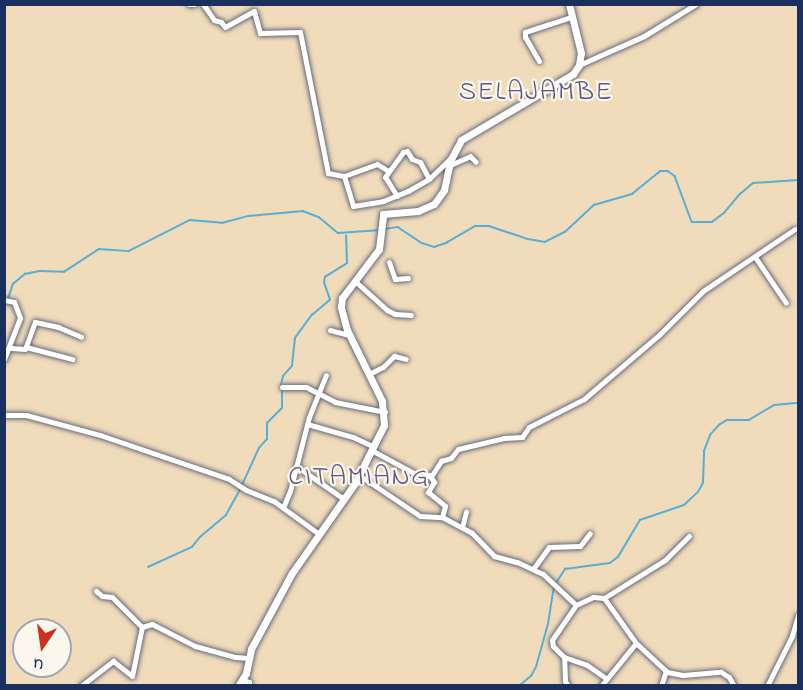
<!DOCTYPE html>
<html>
<head>
<meta charset="utf-8">
<style>
	body { margin:0 }
	#map { position:relative; width:803px; height:690px; overflow:hidden; background:#f0dbba; font-family:"Indie Flower",sans-serif }
	div>[style] { position:absolute }
	[style*='--x'] { left:calc(var(--x)*1px); top:calc(var(--y)*1px); width:calc(var(--w)*1px); rotate:calc(var(--a)*1deg) }
	.stream>* { height:1.5px; margin:-0.75px; padding:0 0.75px; transform-origin:0.75px; border-radius:0.75px; background:#58afd5 }
	.roads { filter:drop-shadow(0 0 2px #666b7e) drop-shadow(0 0 2px #666b7e) }
	.minor>* { height:5px; margin:-2.5px; padding:0 2.5px; transform-origin:2.5px; border-radius:2.5px; background:#fff }
	.tertiary>* { height:7px; margin:-3.5px; padding:0 3.5px; transform-origin:3.5px; border-radius:3.5px; background:#fff }
	span { translate:-50% -50%; white-space:nowrap; text-align:center; line-height:1.15; -webkit-text-stroke:4.5px #fbf7ec; paint-order:stroke }
	.quarter-label { font-size:27px; color:#605884; letter-spacing:1.5px }
	.frame { position:absolute; inset:0; border:6px solid #1b2f5e; pointer-events:none }
	.north { position:absolute; left:12px; top:618px; width:60px; height:60px; box-sizing:border-box; background:#fbf7ec; border:2px solid #a1a7b3; border-radius:50%; rotate:193deg; font-size:16px; font-weight:700; line-height:24px; text-align:center; color:#1b2f5e }
	.north::after { content:''; display:block; margin:auto; width:21px; height:27px; background:#c8321e; clip-path:polygon(50% 0,100% 100%,50% 72%,0 100%) }
</style>
</head>
<body>
<div id="map">
	<div class="stream">
		<div style="--x:385;--y:229;--w:13;--a:-9"></div>
		<div style="--x:398;--y:227;--w:29;--a:34"></div>
		<div style="--x:422;--y:243;--w:13;--a:18"></div>
		<div style="--x:434;--y:247;--w:13;--a:-18"></div>
		<div style="--x:446;--y:243;--w:34;--a:-30"></div>
		<div style="--x:475;--y:226;--w:14;--a:0"></div>
		<div style="--x:489;--y:226;--w:41;--a:18.4"></div>
		<div style="--x:528;--y:239;--w:17;--a:10"></div>
		<div style="--x:545;--y:242;--w:22;--a:-27"></div>
		<div style="--x:565;--y:232;--w:40;--a:-43"></div>
		<div style="--x:594;--y:205;--w:40;--a:-16"></div>
		<div style="--x:632;--y:194;--w:36;--a:-39"></div>
		<div style="--x:660;--y:171;--w:8;--a:0"></div>
		<div style="--x:668;--y:171;--w:9;--a:36"></div>
		<div style="--x:675;--y:176;--w:49;--a:69.7"></div>
		<div style="--x:692;--y:222;--w:20;--a:0"></div>
		<div style="--x:712;--y:222;--w:15;--a:-37"></div>
		<div style="--x:724;--y:213;--w:25;--a:-50"></div>
		<div style="--x:740;--y:194;--w:17;--a:-40"></div>
		<div style="--x:753;--y:183;--w:45;--a:-3.8"></div>
		<div style="--x:8;--y:299;--w:16;--a:-72"></div>
		<div style="--x:13;--y:284;--w:16;--a:-40"></div>
		<div style="--x:25;--y:274;--w:16;--a:-11"></div>
		<div style="--x:41;--y:271;--w:23;--a:2"></div>
		<div style="--x:64;--y:272;--w:42;--a:-33.3"></div>
		<div style="--x:99;--y:249;--w:30;--a:4"></div>
		<div style="--x:129;--y:251;--w:68;--a:-26.9"></div>
		<div style="--x:190;--y:220;--w:32;--a:5"></div>
		<div style="--x:222;--y:223;--w:28;--a:-15"></div>
		<div style="--x:249;--y:216;--w:54;--a:-5.3"></div>
		<div style="--x:303;--y:211;--w:17;--a:21"></div>
		<div style="--x:319;--y:217;--w:25;--a:40"></div>
		<div style="--x:338;--y:233;--w:39;--a:-4"></div>
		<div style="--x:281;--y:385;--w:9;--a:-77"></div>
		<div style="--x:283;--y:376;--w:13;--a:-48"></div>
		<div style="--x:292;--y:366;--w:28;--a:-84"></div>
		<div style="--x:295;--y:338;--w:29;--a:-54"></div>
		<div style="--x:312;--y:315;--w:23;--a:-40"></div>
		<div style="--x:330;--y:300;--w:18;--a:-109"></div>
		<div style="--x:324;--y:283;--w:6;--a:-81"></div>
		<div style="--x:325;--y:277;--w:26;--a:-32"></div>
		<div style="--x:347;--y:263;--w:27;--a:-92"></div>
		<div style="--x:242;--y:485;--w:41;--a:-65.3"></div>
		<div style="--x:259;--y:448;--w:12;--a:-48"></div>
		<div style="--x:267;--y:439;--w:16;--a:-90"></div>
		<div style="--x:267;--y:423;--w:21;--a:-45"></div>
		<div style="--x:282;--y:408;--w:19;--a:-90"></div>
		<div style="--x:148;--y:567;--w:48;--a:-24.4"></div>
		<div style="--x:192;--y:547;--w:13;--a:-51"></div>
		<div style="--x:200;--y:537;--w:34;--a:-40"></div>
		<div style="--x:226;--y:515;--w:29;--a:-61"></div>
		<div style="--x:556;--y:583;--w:17;--a:-57"></div>
		<div style="--x:565;--y:569;--w:45;--a:-7.6"></div>
		<div style="--x:610;--y:563;--w:10;--a:-37"></div>
		<div style="--x:618;--y:557;--w:43;--a:-59.3"></div>
		<div style="--x:640;--y:520;--w:46;--a:-18.8"></div>
		<div style="--x:684;--y:505;--w:19;--a:-43"></div>
		<div style="--x:698;--y:492;--w:10;--a:-61"></div>
		<div style="--x:703;--y:483;--w:32;--a:-88"></div>
		<div style="--x:704;--y:451;--w:17;--a:-69"></div>
		<div style="--x:710;--y:435;--w:13;--a:-48"></div>
		<div style="--x:719;--y:425;--w:9;--a:-32"></div>
		<div style="--x:727;--y:420;--w:22;--a:0"></div>
		<div style="--x:749;--y:420;--w:29;--a:-31"></div>
		<div style="--x:774;--y:405;--w:24;--a:-5"></div>
		<div style="--x:519;--y:686;--w:16;--a:-40"></div>
		<div style="--x:531;--y:676;--w:10;--a:-61"></div>
		<div style="--x:536;--y:667;--w:45;--a:-74.4"></div>
		<div style="--x:548;--y:624;--w:36;--a:-81"></div>
	</div>
	<div class="roads">
		<div class="minor">
			<div style="--x:189;--y:4;--w:5;--a:0"></div>
			<div style="--x:203;--y:4;--w:19;--a:55"></div>
			<div style="--x:214;--y:20;--w:7;--a:16"></div>
			<div style="--x:221;--y:22;--w:6;--a:51"></div>
			<div style="--x:225;--y:27;--w:33;--a:-29"></div>
			<div style="--x:254;--y:11;--w:23;--a:75"></div>
			<div style="--x:260;--y:33;--w:40;--a:-1.4"></div>
			<div style="--x:300;--y:32;--w:144;--a:78.8"></div>
			<div style="--x:328;--y:173;--w:16;--a:11"></div>
			<div style="--x:344;--y:176;--w:31;--a:73"></div>
			<div style="--x:353;--y:206;--w:30;--a:-9"></div>
			<div style="--x:383;--y:201;--w:27;--a:-22"></div>
			<div style="--x:408;--y:191;--w:24;--a:-30"></div>
			<div style="--x:429;--y:179;--w:30;--a:-44"></div>
			<div style="--x:539;--y:61;--w:28;--a:-120"></div>
			<div style="--x:525;--y:37;--w:5;--a:-90"></div>
			<div style="--x:525;--y:32;--w:48;--a:-18.1"></div>
			<div style="--x:579;--y:65;--w:71;--a:-24"></div>
			<div style="--x:644;--y:36;--w:61;--a:-31.6"></div>
			<div style="--x:448;--y:166;--w:24;--a:-24"></div>
			<div style="--x:470;--y:156;--w:8;--a:45"></div>
			<div style="--x:344;--y:176;--w:35;--a:-20"></div>
			<div style="--x:377;--y:164;--w:13;--a:32"></div>
			<div style="--x:397;--y:196;--w:22;--a:-122"></div>
			<div style="--x:385;--y:177;--w:31;--a:-54"></div>
			<div style="--x:403;--y:152;--w:4;--a:-14"></div>
			<div style="--x:407;--y:151;--w:9;--a:58"></div>
			<div style="--x:412;--y:159;--w:9;--a:21"></div>
			<div style="--x:420;--y:162;--w:19;--a:62"></div>
			<div style="--x:755;--y:257;--w:55;--a:56"></div>
			<div style="--x:389;--y:262;--w:18;--a:71"></div>
			<div style="--x:395;--y:279;--w:13;--a:-4"></div>
			<div style="--x:356;--y:282;--w:42;--a:42.1"></div>
			<div style="--x:387;--y:310;--w:9;--a:27"></div>
			<div style="--x:395;--y:314;--w:16;--a:4"></div>
			<div style="--x:4;--y:300;--w:10;--a:11"></div>
			<div style="--x:14;--y:302;--w:17;--a:69"></div>
			<div style="--x:20;--y:318;--w:44;--a:111.3"></div>
			<div style="--x:330;--y:330;--w:20;--a:15"></div>
			<div style="--x:26;--y:347;--w:48;--a:14.6"></div>
			<div style="--x:11;--y:348;--w:14;--a:4"></div>
			<div style="--x:25;--y:349;--w:29;--a:-70"></div>
			<div style="--x:35;--y:322;--w:24;--a:12"></div>
			<div style="--x:58;--y:327;--w:25;--a:23"></div>
			<div style="--x:371;--y:373;--w:13;--a:-27"></div>
			<div style="--x:383;--y:367;--w:16;--a:-45"></div>
			<div style="--x:394;--y:356;--w:12;--a:14"></div>
			<div style="--x:282;--y:387;--w:24;--a:0"></div>
			<div style="--x:306;--y:387;--w:33;--a:27"></div>
			<div style="--x:335;--y:402;--w:51;--a:11.3"></div>
			<div style="--x:4;--y:415;--w:22;--a:0"></div>
			<div style="--x:26;--y:415;--w:77;--a:15.1"></div>
			<div style="--x:100;--y:435;--w:136;--a:18.8"></div>
			<div style="--x:229;--y:479;--w:20;--a:33"></div>
			<div style="--x:246;--y:490;--w:31;--a:22"></div>
			<div style="--x:275;--y:502;--w:54;--a:36"></div>
			<div style="--x:307;--y:424;--w:48;--a:15.8"></div>
			<div style="--x:353;--y:437;--w:23;--a:25"></div>
			<div style="--x:373;--y:451;--w:55;--a:28.4"></div>
			<div style="--x:421;--y:477;--w:11;--a:-10"></div>
			<div style="--x:432;--y:475;--w:17;--a:-57"></div>
			<div style="--x:441;--y:461;--w:10;--a:-17"></div>
			<div style="--x:451;--y:458;--w:11;--a:-52"></div>
			<div style="--x:458;--y:449;--w:47;--a:-13.4"></div>
			<div style="--x:504;--y:438;--w:18;--a:-3"></div>
			<div style="--x:522;--y:437;--w:12;--a:-55"></div>
			<div style="--x:529;--y:427;--w:62;--a:-27"></div>
			<div style="--x:584;--y:399;--w:99;--a:-40.5"></div>
			<div style="--x:659;--y:335;--w:62;--a:-45"></div>
			<div style="--x:703;--y:291;--w:111;--a:-34"></div>
			<div style="--x:296;--y:466;--w:58;--a:34.5"></div>
			<div style="--x:359;--y:475;--w:73;--a:33.9"></div>
			<div style="--x:420;--y:516;--w:22;--a:3"></div>
			<div style="--x:442;--y:517;--w:34;--a:28"></div>
			<div style="--x:472;--y:533;--w:32;--a:46"></div>
			<div style="--x:494;--y:556;--w:24;--a:15"></div>
			<div style="--x:517;--y:562;--w:29;--a:25"></div>
			<div style="--x:543;--y:574;--w:45;--a:43.2"></div>
			<div style="--x:576;--y:605;--w:19;--a:-25"></div>
			<div style="--x:593;--y:597;--w:11;--a:5"></div>
			<div style="--x:604;--y:598;--w:55;--a:54.6"></div>
			<div style="--x:636;--y:643;--w:42;--a:43.1"></div>
			<div style="--x:667;--y:672;--w:16;--a:11"></div>
			<div style="--x:683;--y:675;--w:38;--a:-5"></div>
			<div style="--x:721;--y:672;--w:9;--a:32"></div>
			<div style="--x:729;--y:677;--w:10;--a:61"></div>
			<div style="--x:429;--y:475;--w:9;--a:54"></div>
			<div style="--x:434;--y:482;--w:12;--a:121"></div>
			<div style="--x:428;--y:492;--w:22;--a:39"></div>
			<div style="--x:445;--y:506;--w:11;--a:105"></div>
			<div style="--x:283;--y:508;--w:18;--a:-68"></div>
			<div style="--x:290;--y:491;--w:76;--a:-75.6"></div>
			<div style="--x:309;--y:417;--w:45;--a:-68"></div>
			<div style="--x:462;--y:527;--w:16;--a:-75"></div>
			<div style="--x:533;--y:569;--w:27;--a:-54"></div>
			<div style="--x:549;--y:547;--w:31;--a:-2"></div>
			<div style="--x:580;--y:546;--w:16;--a:-52"></div>
			<div style="--x:96;--y:591;--w:8;--a:40"></div>
			<div style="--x:102;--y:596;--w:10;--a:6"></div>
			<div style="--x:112;--y:597;--w:42;--a:45"></div>
			<div style="--x:142;--y:627;--w:10;--a:-17"></div>
			<div style="--x:152;--y:624;--w:48;--a:27.1"></div>
			<div style="--x:195;--y:646;--w:41;--a:15.4"></div>
			<div style="--x:235;--y:657;--w:14;--a:4"></div>
			<div style="--x:604;--y:598;--w:72;--a:-31.9"></div>
			<div style="--x:665;--y:560;--w:34;--a:-45"></div>
			<div style="--x:564;--y:657;--w:24;--a:19"></div>
			<div style="--x:587;--y:665;--w:24;--a:35"></div>
			<div style="--x:243;--y:680;--w:6;--a:18"></div>
			<div style="--x:249;--y:682;--w:4;--a:90"></div>
			<div style="--x:81;--y:686;--w:41;--a:-38"></div>
			<div style="--x:113;--y:661;--w:24;--a:38"></div>
			<div style="--x:132;--y:676;--w:50;--a:-78.5"></div>
			<div style="--x:568;--y:686;--w:6;--a:-121"></div>
			<div style="--x:565;--y:681;--w:24;--a:-92"></div>
			<div style="--x:564;--y:657;--w:16;--a:-135"></div>
			<div style="--x:553;--y:646;--w:6;--a:-99"></div>
			<div style="--x:552;--y:640;--w:42;--a:-55.6"></div>
			<div style="--x:601;--y:686;--w:55;--a:-50.9"></div>
			<div style="--x:661;--y:686;--w:16;--a:-72"></div>
			<div style="--x:767;--y:686;--w:56;--a:-63.4"></div>
			<div style="--x:792;--y:636;--w:22;--a:-74"></div>
		</div>
		<div class="tertiary">
			<div style="--x:238;--y:686;--w:15;--a:-58"></div>
			<div style="--x:246;--y:673;--w:25;--a:-78"></div>
			<div style="--x:251;--y:649;--w:86;--a:-61.7"></div>
			<div style="--x:292;--y:573;--w:110;--a:-55"></div>
			<div style="--x:355;--y:483;--w:65;--a:-63.4"></div>
			<div style="--x:384;--y:425;--w:24;--a:-95"></div>
			<div style="--x:382;--y:401;--w:79;--a:-116.2"></div>
			<div style="--x:347;--y:330;--w:24;--a:-105"></div>
			<div style="--x:341;--y:307;--w:9;--a:-84"></div>
			<div style="--x:342;--y:298;--w:61;--a:-52.9"></div>
			<div style="--x:379;--y:249;--w:35;--a:-83"></div>
			<div style="--x:383;--y:214;--w:35;--a:-5"></div>
			<div style="--x:418;--y:211;--w:17;--a:-24"></div>
			<div style="--x:434;--y:204;--w:17;--a:-54"></div>
			<div style="--x:444;--y:190;--w:30;--a:-78"></div>
			<div style="--x:450;--y:161;--w:24;--a:-62"></div>
			<div style="--x:461;--y:140;--w:130;--a:-30.5"></div>
			<div style="--x:573;--y:74;--w:11;--a:-56"></div>
			<div style="--x:579;--y:65;--w:12;--a:-81"></div>
			<div style="--x:581;--y:53;--w:50;--a:-103.8"></div>
		</div>
	</div>
	<div class="quarter-label">
		<span style="left:536px;top:93px">SELAJAMBE</span>
		<span style="left:359px;top:478px">CITAMIANG</span>
	</div>
	<div class="frame"></div>
	<div class="north">U</div>
</div>
</body>
</html>
